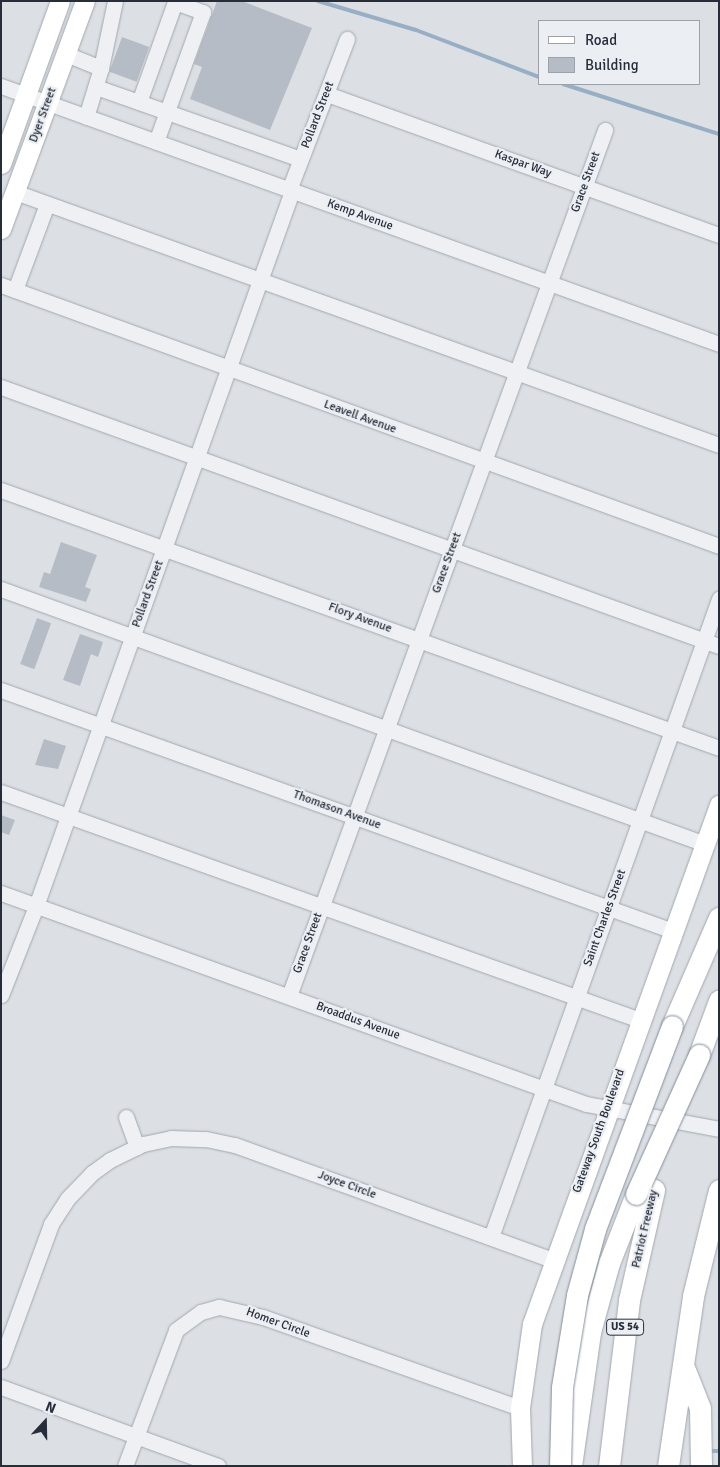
<!DOCTYPE html>
<html>
<head>
<meta charset="utf-8">
<style>
	body { margin:0 }
	#map { position:relative; width:720px; height:1467px; overflow:hidden; background:#dce0e5; font-family:Signika,sans-serif }
	div>[style] { position:absolute }
	[style*='--x'] { left:calc(var(--x)*1px); top:calc(var(--y)*1px); width:calc(var(--w)*1px); rotate:calc(var(--a)*1deg) }
	.stream>* { height:4px; margin:-2px; padding:0 2px; transform-origin:2px; border-radius:2px; background:#98aec4 }
	.building>* { inset:0; background:#b6bcc5; transform-origin:0 0 }
	.roads { filter:drop-shadow(0 0 1px #a2a7ae) drop-shadow(0 0 1px #a2a7ae) }
	.minor>* { height:15px; margin:-7.5px; padding:0 7.5px; transform-origin:7.5px; border-radius:7.5px; background:#eef0f4 }
	.major>* { height:19px; margin:-9.5px; padding:0 9.5px; transform-origin:9.5px; border-radius:9.5px; background:#fff }
	.highway>* { height:21px; margin:-10.5px; padding:0 10.5px; transform-origin:10.5px; border-radius:10.5px; background:#fff }
	.bridges { filter:drop-shadow(0 0 1px #848d9b) drop-shadow(0 0 1px #848d9b) }
	.highway-bridge>* { height:21px; margin:-10.5px; padding:0 10.5px; transform-origin:10.5px; border-radius:10.5px; background:#fff }
	span { translate:-50% -50%; white-space:nowrap; text-align:center; line-height:1.15; -webkit-text-stroke:4.5px #ebeef3; paint-order:stroke }
	.shield-label span { padding:1px 4px; background:#ebeef3; border:1px solid; border-radius:4px; -webkit-text-stroke-width:0 }
	.shield-label { font-size:11px; color:#272e3a; font-weight:700 }
	.street-label { font-size:12px; color:#272e3a }
	.frame { position:absolute; inset:0; border:2px solid #272e3a; pointer-events:none }
	.legend { position:absolute; left:538px; top:20px; width:162px; height:65px; box-sizing:border-box; background:#ebeef3; border:1px solid #9da1a9; margin:0; padding:6px 9px; list-style:none; font-size:15px; color:#272e3a }
	.legend li { display:flex; align-items:center; gap:10px; height:25px }
	.legend b { width:25px; border:1px solid #9da1a9 }
	.north { position:absolute; left:20px; top:1397px; width:50px; height:50px; -webkit-text-stroke:4px #ebeef3; paint-order:stroke; rotate:21deg; font-size:14px; font-weight:700; line-height:20px; text-align:center; color:#272e3a }
	.north::after { content:''; display:block; margin:auto; width:18px; height:22px; background:#272e3a; clip-path:polygon(50% 0,100% 100%,50% 72%,0 100%) }
</style>
</head>
<body>
<div id="map">
	<div class="stream">
		<div style="--x:318;--y:1;--w:102;--a:16.5"></div>
		<div style="--x:416;--y:30;--w:132;--a:20.9"></div>
		<div style="--x:563;--y:84;--w:164;--a:17.8"></div>
		<div style="--x:707;--y:1451;--w:12;--a:0"></div>
	</div>
	<div class="building">
		<div style="clip-path:polygon(217px 1px,242px 1px,312px 28px,270px 130px,190px 99px,202px 67px,194px 64px)"></div>
		<div style="left:122px;top:37px;width:29px;height:37px;rotate:20deg"></div>
		<div style="clip-path:polygon(61px 542px,97px 555px,85px 587px,91px 589px,86px 602px,39px 587px,44px 572px,50px 574px)"></div>
		<div style="left:37px;top:618px;width:15px;height:49px;rotate:20deg"></div>
		<div style="clip-path:polygon(80px 634px,103px 642px,98px 657px,91px 654px,80px 686px,63px 680px)"></div>
		<div style="clip-path:polygon(44px 739px,66px 746px,58px 769px,35px 765px)"></div>
		<div style="clip-path:polygon(1px 815px,15px 820px,9px 835px,1px 832px)"></div>
	</div>
	<div class="roads">
		<div class="minor">
			<div style="--x:66;--y:54;--w:38;--a:22"></div>
			<div style="--x:101;--y:68;--w:51;--a:107"></div>
			<div style="--x:101;--y:68;--w:68;--a:-78.2"></div>
			<div style="--x:1;--y:86;--w:763;--a:19.76"></div>
			<div style="--x:96;--y:87;--w:217;--a:19.4"></div>
			<div style="--x:327;--y:94;--w:417;--a:19.8"></div>
			<div style="--x:139;--y:102;--w:106;--a:-70.2"></div>
			<div style="--x:175;--y:2;--w:30;--a:20"></div>
			<div style="--x:203;--y:12;--w:138;--a:109.9"></div>
			<div style="--x:289;--y:190;--w:162;--a:-69"></div>
			<div style="--x:15;--y:192;--w:748;--a:19.77"></div>
			<div style="--x:1;--y:285;--w:764;--a:19.98"></div>
			<div style="--x:15;--y:290;--w:92;--a:-69.6"></div>
			<div style="--x:1;--y:387;--w:763;--a:19.84"></div>
			<div style="--x:1;--y:490;--w:763;--a:19.76"></div>
			<div style="--x:1;--y:589;--w:749;--a:19.91"></div>
			<div style="--x:1;--y:690;--w:714;--a:19.73"></div>
			<div style="--x:1;--y:792;--w:678;--a:19.64"></div>
			<div style="--x:1;--y:893;--w:622;--a:19.83"></div>
			<div style="--x:586;--y:1104;--w:135;--a:10.6"></div>
			<div style="--x:1;--y:995;--w:96;--a:-68.5"></div>
			<div style="--x:36;--y:906;--w:759;--a:-70.3"></div>
			<div style="--x:289;--y:996;--w:922;--a:-69.95"></div>
			<div style="--x:126;--y:1117;--w:32;--a:70"></div>
			<div style="--x:491;--y:1237;--w:678;--a:-70.33"></div>
			<div style="--x:1;--y:1361;--w:146;--a:-69.9"></div>
			<div style="--x:51;--y:1224;--w:30;--a:-57"></div>
			<div style="--x:67;--y:1199;--w:36;--a:-46"></div>
			<div style="--x:92;--y:1173;--w:22;--a:-36"></div>
			<div style="--x:110;--y:1160;--w:37;--a:-26"></div>
			<div style="--x:143;--y:1144;--w:29;--a:-12"></div>
			<div style="--x:171;--y:1138;--w:35;--a:2"></div>
			<div style="--x:206;--y:1139;--w:30;--a:12"></div>
			<div style="--x:235;--y:1145;--w:338;--a:19.9"></div>
			<div style="--x:1;--y:1387;--w:231;--a:20"></div>
			<div style="--x:125;--y:1466;--w:145;--a:-69.4"></div>
			<div style="--x:176;--y:1330;--w:31;--a:-36"></div>
			<div style="--x:201;--y:1312;--w:19;--a:-16"></div>
			<div style="--x:219;--y:1307;--w:45;--a:12.8"></div>
			<div style="--x:263;--y:1317;--w:273;--a:19.5"></div>
		</div>
		<div class="major">
			<div style="--x:1;--y:164;--w:173;--a:-70.1"></div>
			<div style="--x:1;--y:229;--w:243;--a:-69.8"></div>
			<div style="--x:522;--y:1466;--w:58;--a:-92"></div>
			<div style="--x:520;--y:1408;--w:85;--a:-81.9"></div>
			<div style="--x:532;--y:1324;--w:552;--a:-70.19"></div>
		</div>
		<div class="highway">
			<div style="--x:672;--y:1026;--w:118;--a:-66.5"></div>
			<div style="--x:699;--y:1055;--w:58;--a:-69.7"></div>
			<div style="--x:683;--y:1365;--w:46;--a:68.4"></div>
			<div style="--x:700;--y:1408;--w:58;--a:89"></div>
			<div style="--x:571;--y:1466;--w:135;--a:-81.9"></div>
			<div style="--x:590;--y:1332;--w:72;--a:-74.6"></div>
			<div style="--x:609;--y:1263;--w:74;--a:-68.6"></div>
			<div style="--x:609;--y:1466;--w:167;--a:-83.1"></div>
			<div style="--x:629;--y:1300;--w:113;--a:-77.2"></div>
			<div style="--x:668;--y:1466;--w:172;--a:-81.6"></div>
			<div style="--x:693;--y:1296;--w:109;--a:-76.2"></div>
		</div>
	</div>
	<div class="bridges">
		<div class="highway-bridge">
			<div style="--x:636;--y:1194;--w:153;--a:-65.6"></div>
			<div style="--x:560;--y:1466;--w:79;--a:-88.5"></div>
			<div style="--x:562;--y:1387;--w:93;--a:-80.7"></div>
			<div style="--x:577;--y:1295;--w:68;--a:-74.7"></div>
			<div style="--x:595;--y:1229;--w:217;--a:-69.2"></div>
		</div>
	</div>
	<div class="shield-label">
		<span style="left:625px;top:1327px">US 54</span>
	</div>
	<div class="street-label">
		<span style="left:43px;top:115px;rotate:-70deg">Dyer Street</span>
		<span style="left:318px;top:115px;rotate:-69deg">Pollard Street</span>
		<span style="left:523px;top:164px;rotate:20deg">Kaspar Way</span>
		<span style="left:586px;top:182px;rotate:-70deg">Grace Street</span>
		<span style="left:360px;top:215px;rotate:20deg">Kemp Avenue</span>
		<span style="left:360px;top:417px;rotate:20deg">Leavell Avenue</span>
		<span style="left:447px;top:563px;rotate:-70deg">Grace Street</span>
		<span style="left:148px;top:594px;rotate:-70deg">Pollard Street</span>
		<span style="left:360px;top:618px;rotate:20deg">Flory Avenue</span>
		<span style="left:337px;top:810px;rotate:20deg">Thomason Avenue</span>
		<span style="left:605px;top:918px;rotate:-70deg">Saint Charles Street</span>
		<span style="left:308px;top:943px;rotate:-70deg">Grace Street</span>
		<span style="left:358px;top:1021px;rotate:20deg">Broaddus Avenue</span>
		<span style="left:599px;top:1131px;rotate:-70deg">Gateway South Boulevard</span>
		<span style="left:347px;top:1185px;rotate:20deg">Joyce Circle</span>
		<span style="left:645px;top:1229px;rotate:-77deg">Patriot Freeway</span>
		<span style="left:278px;top:1323px;rotate:20deg">Homer Circle</span>
	</div>
	<div class="frame"></div>
	<ul class="legend">
	<li><b style="height:6px;background:#fff"></b>Road</li>
	<li><b style="height:14px;background:#b6bcc5"></b>Building</li>
	</ul>
	<div class="north">N</div>
</div>
</body>
</html>
